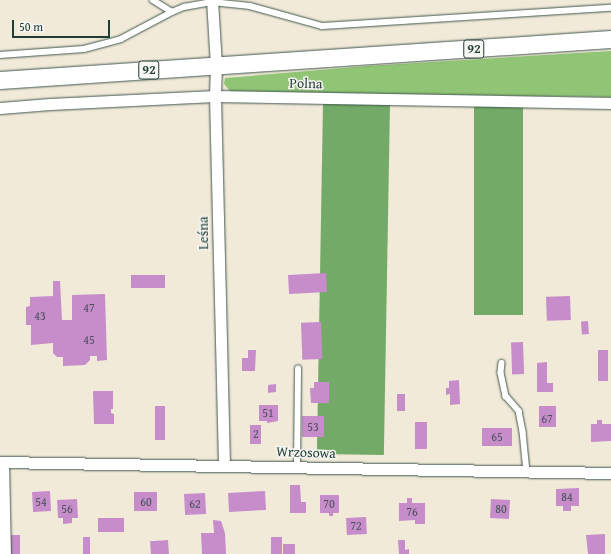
<!DOCTYPE html>
<html>
<head>
<meta charset="utf-8">
<style>
	body { margin:0 }
	#map { position:relative; width:611px; height:554px; overflow:hidden; background:#f2ead9; font-family:"Gentium Book Plus",serif }
	div>[style] { position:absolute }
	[style*='--x'] { left:calc(var(--x)*1px); top:calc(var(--y)*1px); width:calc(var(--w)*1px); rotate:calc(var(--a)*1deg) }
	.green>* { inset:0; background:#91c576 }
	.forest>* { inset:0; background:#74aa67; transform-origin:0 0 }
	.building>* { inset:0; background:#c78dca; transform-origin:0 0 }
	.roads { filter:drop-shadow(0 0 1px #3f574d) drop-shadow(0 0 1px #3f574d) }
	.lane>* { height:5.5px; margin:-2.75px; padding:0 2.75px; transform-origin:2.75px; border-radius:2.75px; background:#fff }
	.street>* { height:11px; margin:-5.5px; padding:0 5.5px; transform-origin:5.5px; border-radius:5.5px; background:#fff }
	.primary>* { height:17px; margin:-8.5px; padding:0 8.5px; transform-origin:8.5px; border-radius:8.5px; background:#fff }
	span { translate:-50% -50%; white-space:nowrap; text-align:center; line-height:1.15; -webkit-text-stroke:3px #f6f6f2; paint-order:stroke }
	.number-label { font-size:12px; color:#49515a }
	.number-label span { -webkit-text-stroke-width:0 }
	.shield-label span { padding:1px 3px; background:#f6f6f2; border:1px solid; border-radius:3px; -webkit-text-stroke-width:0 }
	.shield-label { font-size:13px; color:#1f3d34; font-weight:700 }
	.street-label { font-size:14px; color:#1f3d34 }
	.scale { position:absolute; left:12px; top:20px; width:98px; height:18px; box-sizing:border-box; border:2px solid #1f3d34; border-top:0; padding-left:5px; font-size:12px; line-height:14px; white-space:nowrap; color:#1f3d34; -webkit-text-stroke:3px #f6f6f2; paint-order:stroke }
</style>
</head>
<body>
<div id="map">
	<div class="green">
		<div style="clip-path:polygon(611px 51px,611px 97px,231px 92px,224px 84px,225px 78px,367px 66px)"></div>
	</div>
	<div class="forest">
		<div style="left:323px;top:103px;width:67px;height:351px;rotate:1deg"></div>
		<div style="left:474px;top:105px;width:49px;height:210px"></div>
	</div>
	<div class="building">
		<div style="left:326px;top:273px;width:19px;height:38px;rotate:87deg"></div>
		<div style="left:165px;top:275px;width:13px;height:34px;rotate:90deg"></div>
		<div style="clip-path:polygon(53px 281px,60px 281px,62px 320px,72px 320px,72px 295px,105px 294px,107px 360px,97px 361px,97px 356px,90px 356px,90px 360px,85px 365px,63px 366px,63px 357px,57px 357px,53px 353px,53px 343px,31px 345px,31px 325px,26px 325px,26px 307px,30px 306px,30px 297px,53px 296px)"></div>
		<div style="left:570px;top:296px;width:24px;height:24px;rotate:88deg"></div>
		<div style="left:588px;top:321px;width:13px;height:7px;rotate:86deg"></div>
		<div style="left:321px;top:322px;width:37px;height:20px;rotate:88deg"></div>
		<div style="left:523px;top:342px;width:32px;height:12px;rotate:88deg"></div>
		<div style="clip-path:polygon(248px 350px,256px 350px,255px 371px,242px 371px,242px 358px,248px 358px)"></div>
		<div style="left:598px;top:350px;width:10px;height:31px"></div>
		<div style="clip-path:polygon(547px 362px,547px 383px,553px 383px,553px 392px,537px 392px,537px 363px)"></div>
		<div style="clip-path:polygon(459px 380px,460px 404px,450px 405px,450px 394px,446px 395px,446px 388px,449px 388px,449px 381px)"></div>
		<div style="clip-path:polygon(314px 382px,329px 382px,329px 403px,311px 403px,310px 388px,314px 388px)"></div>
		<div style="clip-path:polygon(276px 384px,276px 392px,268px 393px,268px 385px)"></div>
		<div style="clip-path:polygon(93px 391px,113px 391px,113px 409px,111px 409px,111px 413px,114px 414px,114px 424px,94px 424px)"></div>
		<div style="left:397px;top:394px;width:8px;height:17px"></div>
		<div style="clip-path:polygon(259px 405px,278px 405px,278px 421px,267px 423px,267px 421px,259px 421px)"></div>
		<div style="left:155px;top:406px;width:10px;height:34px"></div>
		<div style="left:539px;top:406px;width:17px;height:21px"></div>
		<div style="left:324px;top:416px;width:21px;height:22px;rotate:90deg"></div>
		<div style="clip-path:polygon(597px 420px,602px 420px,602px 424px,611px 424px,611px 441px,591px 442px,591px 424px,597px 424px)"></div>
		<div style="left:415px;top:422px;width:12px;height:27px"></div>
		<div style="left:250px;top:425px;width:11px;height:19px"></div>
		<div style="left:482px;top:428px;width:30px;height:18px"></div>
		<div style="clip-path:polygon(290px 485px,300px 485px,301px 502px,306px 502px,306px 513px,290px 513px)"></div>
		<div style="clip-path:polygon(579px 488px,579px 506px,571px 506px,571px 511px,563px 511px,563px 506px,556px 506px,556px 489px)"></div>
		<div style="left:50px;top:491px;width:20px;height:18px;rotate:87deg"></div>
		<div style="left:265px;top:491px;width:19px;height:37px;rotate:87deg"></div>
		<div style="left:157px;top:492px;width:19px;height:23px;rotate:90deg"></div>
		<div style="left:205px;top:493px;width:21px;height:21px;rotate:87deg"></div>
		<div style="clip-path:polygon(320px 495px,339px 495px,339px 513px,333px 513px,333px 516px,329px 516px,329px 513px,320px 513px)"></div>
		<div style="clip-path:polygon(407px 498px,412px 498px,412px 503px,425px 503px,425px 524px,415px 524px,415px 520px,399px 521px,399px 503px,407px 503px)"></div>
		<div style="clip-path:polygon(77px 499px,78px 518px,72px 518px,72px 523px,63px 524px,63px 518px,58px 518px,57px 500px)"></div>
		<div style="left:491px;top:499px;width:19px;height:19px;rotate:3deg"></div>
		<div style="left:366px;top:517px;width:17px;height:20px;rotate:87deg"></div>
		<div style="left:98px;top:518px;width:26px;height:14px"></div>
		<div style="clip-path:polygon(213px 520px,221px 521px,225px 533px,226px 554px,202px 554px,201px 533px,214px 533px)"></div>
		<div style="clip-path:polygon(605px 534px,605px 554px,588px 554px,586px 535px)"></div>
		<div style="left:11px;top:535px;width:9px;height:19px"></div>
		<div style="left:83px;top:537px;width:7px;height:17px"></div>
		<div style="left:271px;top:537px;width:11px;height:17px"></div>
		<div style="left:168px;top:540px;width:14px;height:18px;rotate:86deg"></div>
		<div style="clip-path:polygon(398px 540px,405px 540px,405px 550px,409px 549px,409px 554px,399px 554px)"></div>
		<div style="left:283px;top:544px;width:12px;height:10px"></div>
	</div>
	<div class="roads">
		<div class="lane">
			<div style="--x:153;--y:0;--w:22;--a:32"></div>
			<div style="--x:0;--y:55;--w:84;--a:-4.1"></div>
			<div style="--x:84;--y:49;--w:38;--a:-15"></div>
			<div style="--x:121;--y:39;--w:58;--a:-27.9"></div>
			<div style="--x:172;--y:12;--w:13;--a:-23"></div>
			<div style="--x:184;--y:7;--w:28;--a:-10"></div>
			<div style="--x:212;--y:2;--w:38;--a:6"></div>
			<div style="--x:250;--y:6;--w:75;--a:15.5"></div>
			<div style="--x:322;--y:26;--w:290;--a:-3.6"></div>
			<div style="--x:502;--y:363;--w:10;--a:96"></div>
			<div style="--x:501;--y:373;--w:24;--a:78"></div>
			<div style="--x:506;--y:396;--w:20;--a:49"></div>
			<div style="--x:519;--y:411;--w:21;--a:79"></div>
			<div style="--x:523;--y:432;--w:40;--a:84.3"></div>
			<div style="--x:297;--y:467;--w:98;--a:-89.4"></div>
		</div>
		<div class="street">
			<div style="--x:212;--y:0;--w:66;--a:86.5"></div>
			<div style="--x:216;--y:66;--w:30;--a:92"></div>
			<div style="--x:215;--y:96;--w:369;--a:88.6"></div>
			<div style="--x:0;--y:108;--w:50;--a:-4.6"></div>
			<div style="--x:50;--y:104;--w:165;--a:-2.8"></div>
			<div style="--x:215;--y:96;--w:396;--a:1"></div>
			<div style="--x:0;--y:462;--w:611;--a:1.03"></div>
			<div style="--x:3;--y:462;--w:92;--a:88.8"></div>
		</div>
		<div class="primary">
			<div style="--x:0;--y:80;--w:612;--a:-3.84"></div>
		</div>
	</div>
	<div class="number-label">
		<span style="left:89px;top:308px">47</span>
		<span style="left:40px;top:316px">43</span>
		<span style="left:89px;top:340px">45</span>
		<span style="left:268px;top:413px">51</span>
		<span style="left:547px;top:419px">67</span>
		<span style="left:313px;top:427px">53</span>
		<span style="left:256px;top:434px">2</span>
		<span style="left:497px;top:437px">65</span>
		<span style="left:567px;top:497px">84</span>
		<span style="left:41px;top:502px">54</span>
		<span style="left:146px;top:502px">60</span>
		<span style="left:195px;top:504px">62</span>
		<span style="left:329px;top:504px">70</span>
		<span style="left:67px;top:509px">56</span>
		<span style="left:501px;top:509px">80</span>
		<span style="left:412px;top:512px">76</span>
		<span style="left:356px;top:526px">72</span>
	</div>
	<div class="shield-label">
		<span style="left:474px;top:49px">92</span>
		<span style="left:149px;top:70px">92</span>
	</div>
	<div class="street-label">
		<span style="left:306px;top:83px;rotate:1deg">Polna</span>
		<span style="left:203px;top:233px;rotate:-91deg">Leśna</span>
		<span style="left:306px;top:452px;rotate:2deg">Wrzosowa</span>
	</div>
	<div class="scale">50 m</div>
</div>
</body>
</html>
